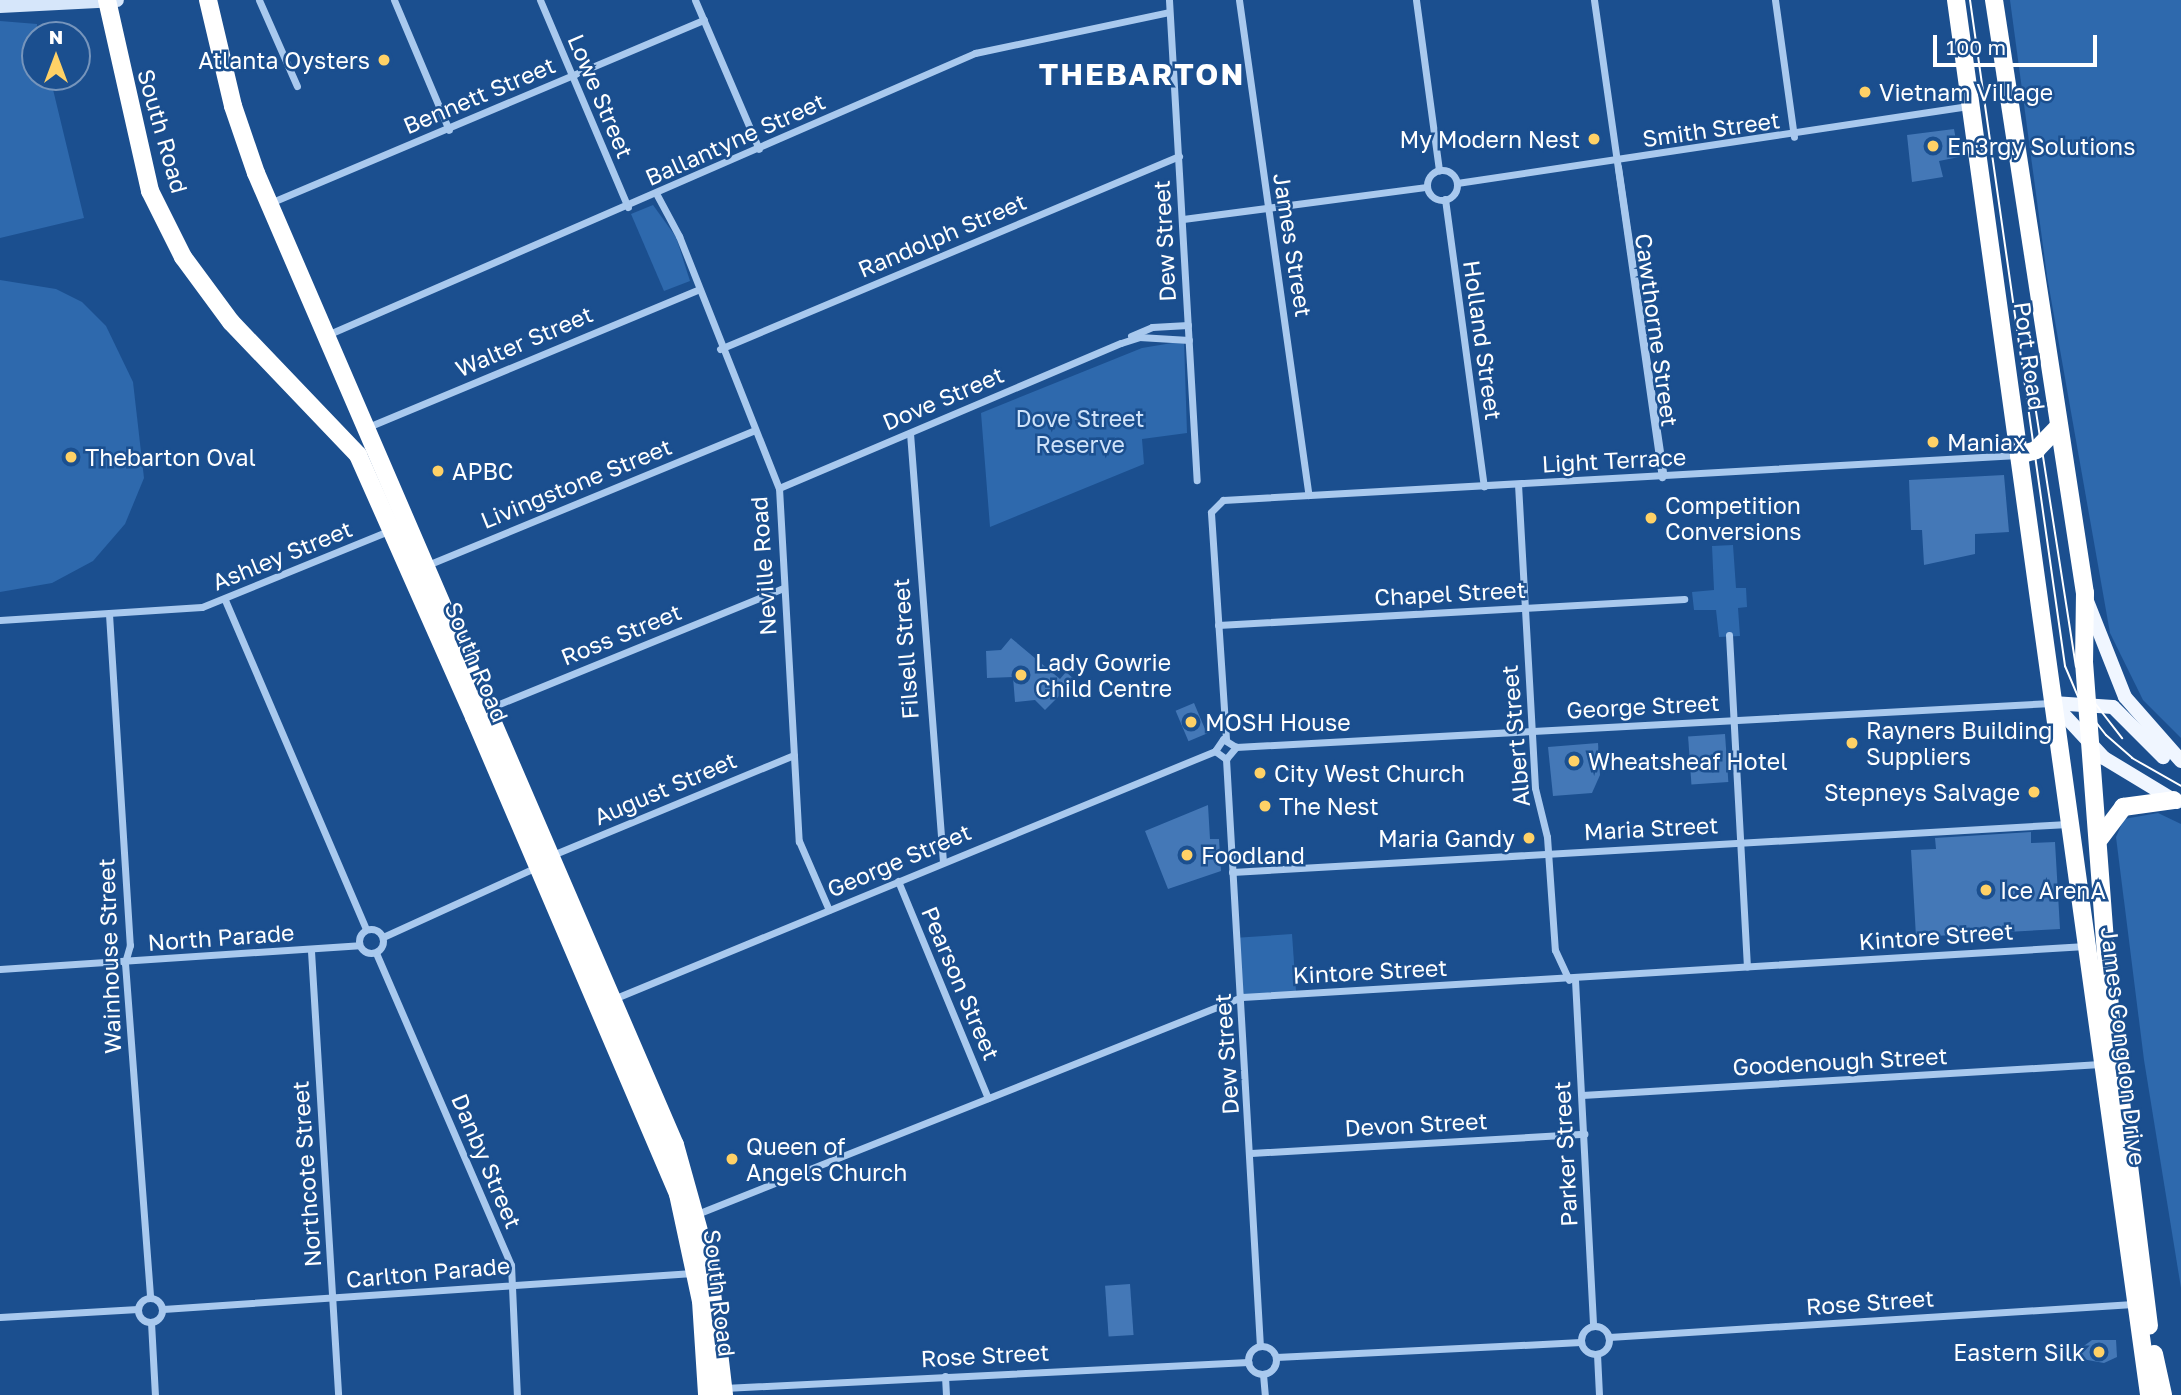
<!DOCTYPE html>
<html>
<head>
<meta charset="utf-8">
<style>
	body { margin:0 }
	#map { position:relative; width:2181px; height:1395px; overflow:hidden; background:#1b4f8f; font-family:"Golos Text",sans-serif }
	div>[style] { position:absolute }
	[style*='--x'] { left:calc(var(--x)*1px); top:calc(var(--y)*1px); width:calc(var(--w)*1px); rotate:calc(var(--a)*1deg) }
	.green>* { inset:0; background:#2e69ad; transform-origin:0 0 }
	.building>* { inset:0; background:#4478b7; transform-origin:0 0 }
	.street>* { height:7px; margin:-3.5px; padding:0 3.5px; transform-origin:3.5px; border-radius:3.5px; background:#a9c9ee }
	.street>.ring { margin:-3.5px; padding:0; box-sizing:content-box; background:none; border:7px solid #a9c9ee; border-radius:50% }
	.secondary>* { height:14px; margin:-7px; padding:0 7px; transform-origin:7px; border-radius:7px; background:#d6e6fa }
	.primary>* { height:14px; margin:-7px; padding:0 7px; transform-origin:7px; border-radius:7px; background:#f0f6ff }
	.highway>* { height:18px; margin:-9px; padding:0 9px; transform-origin:9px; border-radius:9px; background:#fff }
	.tram>* { height:2px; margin:-1px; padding:0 1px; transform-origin:1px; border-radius:1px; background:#fff }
	.dots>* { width:19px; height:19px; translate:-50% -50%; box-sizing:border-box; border:4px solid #1b4f8f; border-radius:50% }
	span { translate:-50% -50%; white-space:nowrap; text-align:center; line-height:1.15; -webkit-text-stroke:5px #1b4f8f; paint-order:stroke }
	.poi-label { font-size:23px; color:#fff }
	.right { translate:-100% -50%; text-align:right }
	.left { translate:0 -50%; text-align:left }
	.street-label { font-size:23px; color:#fff }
	.park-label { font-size:23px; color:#cfe3fa }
	.district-label { font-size:30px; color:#fff; font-weight:700; letter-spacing:2px }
	.north { position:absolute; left:21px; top:21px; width:70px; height:70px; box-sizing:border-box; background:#1b4f8f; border:2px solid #7695bc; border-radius:50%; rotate:0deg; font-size:19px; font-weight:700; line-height:28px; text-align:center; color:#fff }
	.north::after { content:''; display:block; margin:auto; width:24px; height:32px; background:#ffd166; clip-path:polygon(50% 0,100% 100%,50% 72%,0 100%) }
	.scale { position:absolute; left:1933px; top:35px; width:164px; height:32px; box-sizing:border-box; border:4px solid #fff; border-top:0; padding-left:9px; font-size:21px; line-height:24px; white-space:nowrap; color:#fff; -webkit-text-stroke:5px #1b4f8f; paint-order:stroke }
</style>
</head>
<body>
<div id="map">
	<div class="green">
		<div style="clip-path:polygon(2010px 0,2181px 0,2181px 738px,2143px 700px,2110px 633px,2047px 276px)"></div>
		<div style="clip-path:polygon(0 21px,37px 24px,35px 77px,50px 77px,84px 218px,0 238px)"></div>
		<div style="clip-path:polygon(653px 205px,676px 237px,690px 281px,664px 291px,631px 214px)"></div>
		<div style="clip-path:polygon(0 280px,56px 289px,82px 302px,106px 326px,133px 382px,144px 478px,125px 524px,93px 561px,52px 583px,0 592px)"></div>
		<div style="clip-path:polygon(1184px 341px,1187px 433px,1142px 439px,1144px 464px,990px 527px,981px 413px,1142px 348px)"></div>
		<div style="clip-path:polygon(1733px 545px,1736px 588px,1746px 588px,1747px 607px,1738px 608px,1740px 636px,1719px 637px,1716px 610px,1694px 610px,1692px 592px,1714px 590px,1712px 546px)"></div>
		<div style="clip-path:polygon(2158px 813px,2181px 824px,2181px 1288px,2144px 1060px,2116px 837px,2124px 819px)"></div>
		<div style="left:1292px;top:934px;width:60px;height:55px;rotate:86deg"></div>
	</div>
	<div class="building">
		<div style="clip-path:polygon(1954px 129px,1959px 157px,1939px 161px,1943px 177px,1912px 182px,1907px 135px)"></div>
		<div style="clip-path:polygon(2004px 475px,2009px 532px,1975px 534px,1975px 554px,1924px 565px,1922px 530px,1911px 530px,1909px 480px)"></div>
		<div style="clip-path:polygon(1011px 638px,1060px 679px,1066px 672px,1075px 680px,1045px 710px,1035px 700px,1015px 702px,1013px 677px,987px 678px,986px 651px,1001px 650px)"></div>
		<div style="left:1194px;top:703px;width:33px;height:20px;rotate:67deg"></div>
		<div style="left:1725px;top:734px;width:48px;height:37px;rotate:86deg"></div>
		<div style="clip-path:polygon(1598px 743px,1600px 775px,1592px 793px,1553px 796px,1548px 747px)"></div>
		<div style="clip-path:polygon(1208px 805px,1210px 839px,1219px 839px,1221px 871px,1168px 889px,1145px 831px)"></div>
		<div style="clip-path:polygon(2031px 832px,2031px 843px,2055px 842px,2060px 929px,1916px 937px,1911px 850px,1936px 849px,1935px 838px)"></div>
		<div style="left:1130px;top:1284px;width:51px;height:25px;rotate:86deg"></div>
		<div style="clip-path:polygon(2092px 1340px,2116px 1340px,2117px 1357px,2104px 1363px,2082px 1359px,2081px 1348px)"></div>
	</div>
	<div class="street">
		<div style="--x:259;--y:0;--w:94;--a:66.2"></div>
		<div style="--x:394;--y:0;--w:141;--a:67.1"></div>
		<div style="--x:540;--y:0;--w:225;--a:67"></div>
		<div style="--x:695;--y:0;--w:162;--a:66.8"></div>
		<div style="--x:1169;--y:0;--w:481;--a:86.7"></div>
		<div style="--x:1239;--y:0;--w:500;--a:82"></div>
		<div style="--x:1416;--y:0;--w:172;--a:82.3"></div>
		<div style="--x:1594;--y:0;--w:482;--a:81.9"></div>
		<div style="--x:1775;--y:0;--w:138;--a:82.1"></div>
		<div style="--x:1618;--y:167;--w:309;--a:81.6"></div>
		<div class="ring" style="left:1427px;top:170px;width:23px;height:23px"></div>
		<div style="--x:1457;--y:183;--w:517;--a:-8.57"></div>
		<div style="--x:657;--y:195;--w:47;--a:61.8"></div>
		<div style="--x:679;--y:236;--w:271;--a:68.4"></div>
		<div style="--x:779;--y:488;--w:354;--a:86.8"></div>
		<div style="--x:799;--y:841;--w:75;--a:66.5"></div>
		<div style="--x:1445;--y:199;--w:290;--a:82.3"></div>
		<div style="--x:270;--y:203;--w:471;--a:-22.9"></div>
		<div style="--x:1183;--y:219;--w:246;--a:-7.5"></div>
		<div style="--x:327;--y:335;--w:707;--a:-23.52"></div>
		<div style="--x:975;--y:53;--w:198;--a:-11.9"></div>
		<div style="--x:1131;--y:336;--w:23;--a:-23"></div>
		<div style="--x:1152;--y:327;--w:36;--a:-3"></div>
		<div style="--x:720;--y:349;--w:498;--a:-22.8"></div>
		<div style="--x:368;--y:427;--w:356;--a:-22.6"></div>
		<div style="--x:910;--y:433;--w:430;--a:85.6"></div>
		<div style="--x:1518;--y:484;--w:304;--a:86.8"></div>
		<div style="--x:1535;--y:788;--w:50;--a:76.2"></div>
		<div style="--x:1547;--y:837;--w:113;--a:86"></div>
		<div style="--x:1555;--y:950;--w:33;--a:65"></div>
		<div style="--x:779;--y:488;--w:371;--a:-23"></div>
		<div style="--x:1121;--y:343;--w:19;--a:-18"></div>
		<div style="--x:1139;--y:337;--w:50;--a:3.4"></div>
		<div style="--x:425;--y:566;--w:357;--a:-22.4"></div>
		<div style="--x:225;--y:600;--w:358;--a:66.8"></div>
		<div style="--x:109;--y:614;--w:332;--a:86.4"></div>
		<div style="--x:130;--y:945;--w:19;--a:106"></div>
		<div style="--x:125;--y:963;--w:335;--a:85.7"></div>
		<div style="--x:0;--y:620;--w:202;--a:-3.7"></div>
		<div style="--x:202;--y:607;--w:204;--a:-22.2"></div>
		<div style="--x:1218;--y:625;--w:467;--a:-3.2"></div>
		<div style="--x:1729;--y:635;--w:332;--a:86.9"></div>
		<div style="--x:487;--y:709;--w:320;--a:-22.2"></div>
		<div style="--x:1226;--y:739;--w:227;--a:-93.8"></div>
		<div style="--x:1211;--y:512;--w:17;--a:-45"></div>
		<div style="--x:1223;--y:500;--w:796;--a:-3.24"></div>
		<div style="--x:1236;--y:747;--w:817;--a:-3.09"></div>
		<div style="--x:1215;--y:751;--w:14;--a:36"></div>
		<div style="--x:1226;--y:759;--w:16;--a:-50"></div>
		<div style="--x:1215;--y:751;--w:14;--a:-56"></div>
		<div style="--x:1223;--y:739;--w:15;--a:32"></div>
		<div style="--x:1226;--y:759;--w:588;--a:86.69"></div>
		<div style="--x:550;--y:856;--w:264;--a:-22.5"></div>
		<div style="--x:1232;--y:872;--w:837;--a:-3.29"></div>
		<div style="--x:898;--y:881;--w:235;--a:67.5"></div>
		<div class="ring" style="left:359px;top:929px;width:17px;height:17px"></div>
		<div style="--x:383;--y:937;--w:171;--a:-24.5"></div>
		<div style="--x:311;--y:951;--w:445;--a:86.5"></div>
		<div style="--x:376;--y:953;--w:340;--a:66.6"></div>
		<div style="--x:511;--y:1265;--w:130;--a:87.4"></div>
		<div style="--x:0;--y:969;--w:360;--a:-3.8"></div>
		<div style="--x:1575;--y:980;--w:346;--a:87"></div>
		<div style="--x:611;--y:1000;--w:653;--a:-22.4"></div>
		<div style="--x:1582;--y:1095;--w:519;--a:-3.42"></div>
		<div style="--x:1251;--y:1153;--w:334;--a:-3.3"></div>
		<div style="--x:697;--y:1214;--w:587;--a:-21.71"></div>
		<div style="--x:1242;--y:997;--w:845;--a:-3.46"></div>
		<div class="ring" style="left:138px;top:1298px;width:17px;height:17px"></div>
		<div style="--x:163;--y:1309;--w:531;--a:-3.89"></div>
		<div style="--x:0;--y:1317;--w:138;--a:-3.3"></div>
		<div style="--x:151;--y:1322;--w:73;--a:86.9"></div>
		<div class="ring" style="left:1581px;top:1326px;width:21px;height:21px"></div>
		<div style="--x:1609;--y:1337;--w:525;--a:-3.6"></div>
		<div class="ring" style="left:1248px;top:1346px;width:21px;height:21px"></div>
		<div style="--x:1597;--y:1354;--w:41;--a:87.2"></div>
		<div style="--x:1276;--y:1357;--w:305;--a:-2.8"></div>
		<div style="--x:1263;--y:1374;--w:21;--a:85"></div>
		<div style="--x:945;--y:1376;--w:19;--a:87"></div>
		<div style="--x:724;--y:1388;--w:525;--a:-2.84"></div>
	</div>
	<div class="secondary">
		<div style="--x:0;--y:6;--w:117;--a:-2.9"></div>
	</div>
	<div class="primary">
		<div style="--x:2087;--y:601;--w:103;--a:68.4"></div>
		<div style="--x:2125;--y:697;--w:85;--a:48.8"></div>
		<div style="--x:2053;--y:703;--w:75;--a:47.2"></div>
		<div style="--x:2104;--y:758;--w:85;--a:31.1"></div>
		<div style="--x:2053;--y:703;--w:60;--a:3.8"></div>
		<div style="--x:2113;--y:707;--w:71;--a:45"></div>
	</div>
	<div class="highway">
		<div style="--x:107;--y:0;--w:196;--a:77.3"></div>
		<div style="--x:150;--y:191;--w:74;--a:63.4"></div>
		<div style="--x:183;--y:257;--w:81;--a:53.6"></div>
		<div style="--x:231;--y:322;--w:184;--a:46.3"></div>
		<div style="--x:358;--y:455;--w:287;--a:66.1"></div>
		<div style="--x:474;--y:717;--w:519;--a:66.84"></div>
		<div style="--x:678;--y:1194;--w:109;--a:77.9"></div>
		<div style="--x:701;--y:1301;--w:94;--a:86.3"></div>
		<div style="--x:208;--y:0;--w:109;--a:76.7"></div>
		<div style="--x:233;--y:106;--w:71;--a:71.1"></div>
		<div style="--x:256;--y:173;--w:1058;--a:66.68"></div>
		<div style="--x:675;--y:1145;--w:127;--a:74.4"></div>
		<div style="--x:709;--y:1267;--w:129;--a:83.3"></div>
		<div style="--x:1956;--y:0;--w:1408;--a:82.12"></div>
		<div style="--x:1994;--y:0;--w:600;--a:81.28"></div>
		<div style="--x:2085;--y:593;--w:69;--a:90.8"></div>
		<div style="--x:2084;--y:662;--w:360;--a:85.7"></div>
		<div style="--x:2111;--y:1021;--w:307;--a:82.9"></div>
		<div style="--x:2019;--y:455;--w:18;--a:-16"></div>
		<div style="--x:2036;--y:450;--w:33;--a:-46"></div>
		<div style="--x:2100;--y:838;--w:39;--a:-53"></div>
		<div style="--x:2123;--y:807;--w:51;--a:-7.8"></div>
		<div style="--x:2154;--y:1354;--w:42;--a:77.6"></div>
	</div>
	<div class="tram">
		<div style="--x:1970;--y:0;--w:673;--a:81.88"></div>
		<div style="--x:2065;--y:666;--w:39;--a:67"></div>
		<div style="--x:2080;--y:702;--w:42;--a:51.8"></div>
		<div style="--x:2106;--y:735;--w:35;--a:41"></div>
		<div style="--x:2132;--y:758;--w:56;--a:29.7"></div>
		<div style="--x:2029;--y:367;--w:303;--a:81.1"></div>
		<div style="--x:2076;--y:666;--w:40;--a:63.4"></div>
		<div style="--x:2094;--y:702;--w:46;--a:52.1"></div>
	</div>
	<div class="dots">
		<div style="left:384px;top:60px;background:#ffd166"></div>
		<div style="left:1865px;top:92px;background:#ffd166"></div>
		<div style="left:1594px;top:139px;background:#ffd166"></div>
		<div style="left:1933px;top:146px;background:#ffd166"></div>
		<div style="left:1933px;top:442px;background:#ffd166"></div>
		<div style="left:71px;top:457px;background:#ffd166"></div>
		<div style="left:438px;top:471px;background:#ffd166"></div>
		<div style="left:1651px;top:518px;background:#ffd166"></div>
		<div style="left:1021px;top:675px;background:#ffd166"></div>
		<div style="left:1191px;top:722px;background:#ffd166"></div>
		<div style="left:1852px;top:743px;background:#ffd166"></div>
		<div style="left:1574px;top:761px;background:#ffd166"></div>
		<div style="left:1260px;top:773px;background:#ffd166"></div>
		<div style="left:2034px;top:792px;background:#ffd166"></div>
		<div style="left:1265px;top:806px;background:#ffd166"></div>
		<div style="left:1529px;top:838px;background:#ffd166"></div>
		<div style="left:1187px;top:855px;background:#ffd166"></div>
		<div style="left:1986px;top:890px;background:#ffd166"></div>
		<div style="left:732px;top:1159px;background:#ffd166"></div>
		<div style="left:2099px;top:1352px;background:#ffd166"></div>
	</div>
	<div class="poi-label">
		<span class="right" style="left:370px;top:60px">Atlanta Oysters</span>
		<span class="left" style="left:1879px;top:92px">Vietnam Village</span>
		<span class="right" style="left:1580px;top:139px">My Modern Nest</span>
		<span class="left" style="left:1947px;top:146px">En3rgy Solutions</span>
		<span class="left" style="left:1947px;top:442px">Maniax</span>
		<span class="left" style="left:85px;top:457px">Thebarton Oval</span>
		<span class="left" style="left:452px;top:471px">APBC</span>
		<span class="left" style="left:1665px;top:518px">Competition<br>Conversions</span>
		<span class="left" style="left:1035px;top:675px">Lady Gowrie<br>Child Centre</span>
		<span class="left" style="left:1205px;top:722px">MOSH House</span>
		<span class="left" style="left:1866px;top:743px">Rayners Building<br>Suppliers</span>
		<span class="left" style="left:1588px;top:761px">Wheatsheaf Hotel</span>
		<span class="left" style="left:1274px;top:773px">City West Church</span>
		<span class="right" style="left:2020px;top:792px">Stepneys Salvage</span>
		<span class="left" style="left:1279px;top:806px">The Nest</span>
		<span class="right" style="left:1515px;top:838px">Maria Gandy</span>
		<span class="left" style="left:1201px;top:855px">Foodland</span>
		<span class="left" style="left:2000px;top:890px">Ice ArenA</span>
		<span class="left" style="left:746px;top:1159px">Queen of<br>Angels Church</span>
		<span class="right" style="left:2085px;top:1352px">Eastern Silk</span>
	</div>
	<div class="street-label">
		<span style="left:479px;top:95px;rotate:-23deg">Bennett Street</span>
		<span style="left:601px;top:96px;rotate:67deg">Lowe Street</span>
		<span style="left:1711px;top:129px;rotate:-8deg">Smith Street</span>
		<span style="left:163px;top:131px;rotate:74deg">South Road</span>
		<span style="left:735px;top:139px;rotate:-24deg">Ballantyne Street</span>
		<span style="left:942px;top:235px;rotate:-23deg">Randolph Street</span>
		<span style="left:1164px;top:241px;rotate:-93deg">Dew Street</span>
		<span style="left:1293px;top:245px;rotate:81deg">James Street</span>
		<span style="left:1657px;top:330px;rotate:82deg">Cawthorne Street</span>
		<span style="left:1483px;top:340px;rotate:82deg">Holland Street</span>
		<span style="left:524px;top:341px;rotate:-23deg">Walter Street</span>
		<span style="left:2030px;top:356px;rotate:82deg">Port Road</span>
		<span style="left:943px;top:398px;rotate:-23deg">Dove Street</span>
		<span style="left:1614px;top:460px;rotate:-3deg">Light Terrace</span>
		<span style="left:576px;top:483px;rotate:-22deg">Livingstone Street</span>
		<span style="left:282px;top:555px;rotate:-22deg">Ashley Street</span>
		<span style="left:763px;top:566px;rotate:-94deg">Neville Road</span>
		<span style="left:1450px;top:593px;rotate:-3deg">Chapel Street</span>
		<span style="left:621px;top:634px;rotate:-22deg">Ross Street</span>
		<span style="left:905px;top:649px;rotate:-94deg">Filsell Street</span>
		<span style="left:477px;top:662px;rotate:67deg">South Road</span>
		<span style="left:1643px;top:706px;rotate:-3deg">George Street</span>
		<span style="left:1515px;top:736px;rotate:-95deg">Albert Street</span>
		<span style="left:665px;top:788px;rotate:-23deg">August Street</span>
		<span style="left:1651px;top:828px;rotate:-3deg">Maria Street</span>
		<span style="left:899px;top:860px;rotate:-23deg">George Street</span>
		<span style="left:1936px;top:936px;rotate:-4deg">Kintore Street</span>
		<span style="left:221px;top:937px;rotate:-4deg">North Parade</span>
		<span style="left:109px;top:956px;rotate:-92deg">Wainhouse Street</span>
		<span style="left:1370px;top:971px;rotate:-3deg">Kintore Street</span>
		<span style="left:961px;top:983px;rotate:67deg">Pearson Street</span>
		<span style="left:2124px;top:1046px;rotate:83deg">James Congdon Drive</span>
		<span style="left:1226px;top:1054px;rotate:-94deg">Dew Street</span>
		<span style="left:1840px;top:1061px;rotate:-3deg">Goodenough Street</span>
		<span style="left:1416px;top:1124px;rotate:-3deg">Devon Street</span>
		<span style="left:1565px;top:1154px;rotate:-93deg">Parker Street</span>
		<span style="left:487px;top:1161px;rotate:67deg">Danby Street</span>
		<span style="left:306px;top:1174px;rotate:-94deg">Northcote Street</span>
		<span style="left:428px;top:1272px;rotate:-5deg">Carlton Parade</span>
		<span style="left:720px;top:1293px;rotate:83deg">South Road</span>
		<span style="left:1870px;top:1302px;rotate:-4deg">Rose Street</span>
		<span style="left:985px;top:1355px;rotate:-3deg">Rose Street</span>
	</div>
	<div class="park-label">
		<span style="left:1080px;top:431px">Dove Street<br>Reserve</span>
	</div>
	<div class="district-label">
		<span style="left:1142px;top:74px">THEBARTON</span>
	</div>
	<div class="north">N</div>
	<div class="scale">100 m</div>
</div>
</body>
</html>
